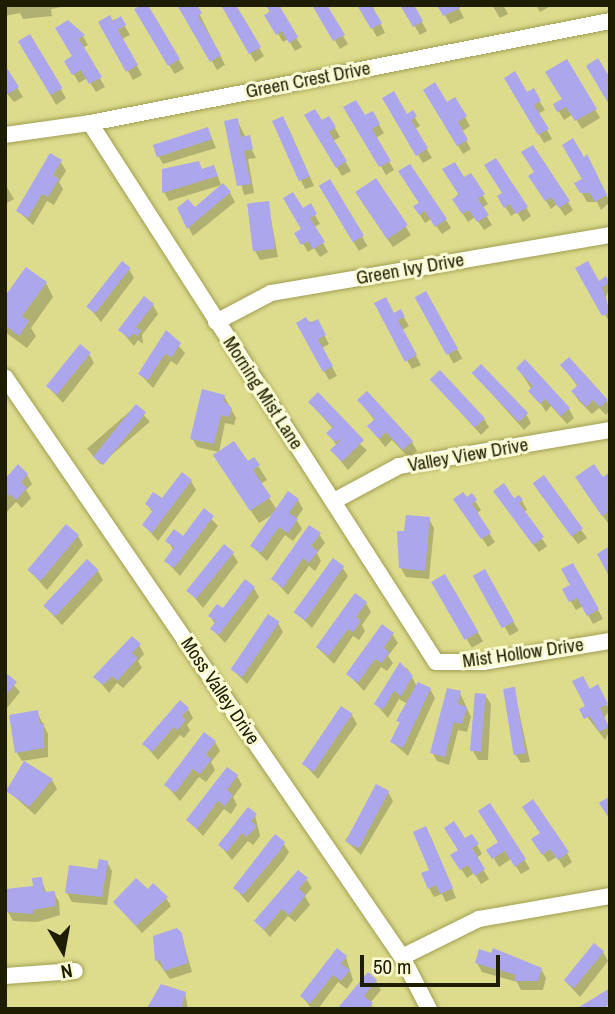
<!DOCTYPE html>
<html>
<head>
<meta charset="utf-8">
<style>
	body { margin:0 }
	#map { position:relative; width:615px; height:1014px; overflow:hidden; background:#dddc8d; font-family:"Archivo Narrow",sans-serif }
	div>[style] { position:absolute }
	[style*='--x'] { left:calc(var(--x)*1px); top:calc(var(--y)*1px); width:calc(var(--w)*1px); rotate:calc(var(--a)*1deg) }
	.shadow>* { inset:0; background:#0003; transform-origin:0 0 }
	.building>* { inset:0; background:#aca6ed; transform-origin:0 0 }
	.roads { filter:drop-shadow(0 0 2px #a09e51) drop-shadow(0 0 2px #a09e51) }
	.minor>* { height:16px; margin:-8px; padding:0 8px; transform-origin:8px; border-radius:8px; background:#fff }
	span { translate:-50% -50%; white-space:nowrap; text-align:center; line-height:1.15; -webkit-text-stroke:6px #fbfbd4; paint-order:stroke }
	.street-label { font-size:19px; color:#1f1d00 }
	.frame { position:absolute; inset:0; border:7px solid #1f1d00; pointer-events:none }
	.north { position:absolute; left:28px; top:916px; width:70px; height:70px; -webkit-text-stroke:5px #fbfbd4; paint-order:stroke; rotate:170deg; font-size:19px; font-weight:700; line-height:28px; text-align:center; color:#1f1d00 }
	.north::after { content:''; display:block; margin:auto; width:24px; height:32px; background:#1f1d00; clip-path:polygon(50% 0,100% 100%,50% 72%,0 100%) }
	.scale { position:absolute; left:360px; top:955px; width:140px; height:32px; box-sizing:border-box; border:4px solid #1f1d00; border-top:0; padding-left:9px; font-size:21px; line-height:24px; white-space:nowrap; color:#1f1d00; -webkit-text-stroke:5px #fbfbd4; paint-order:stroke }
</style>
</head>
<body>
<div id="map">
	<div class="shadow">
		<div style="clip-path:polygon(5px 5px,72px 5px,51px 9px,52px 16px,23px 19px,20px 13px,5px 16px)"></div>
		<div style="left:146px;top:5px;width:74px;height:11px;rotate:59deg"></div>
		<div style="clip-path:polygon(179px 5px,195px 5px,225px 65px,217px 70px)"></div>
		<div style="clip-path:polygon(223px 5px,234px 5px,264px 56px,255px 62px)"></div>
		<div style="clip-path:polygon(275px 5px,302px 47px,295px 51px,288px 39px,283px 42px,266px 15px)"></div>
		<div style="clip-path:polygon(314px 5px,343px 36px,348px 44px,340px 49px)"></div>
		<div style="clip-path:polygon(359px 5px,372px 5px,385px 33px,377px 37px)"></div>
		<div style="clip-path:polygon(402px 5px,412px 5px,427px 31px,420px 35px)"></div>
		<div style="clip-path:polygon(439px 5px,457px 5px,464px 18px,450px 24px)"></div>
		<div style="clip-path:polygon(492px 5px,503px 5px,508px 14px,500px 18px)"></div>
		<div style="clip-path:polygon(536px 5px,548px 5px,549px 7px,540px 12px)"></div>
		<div style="clip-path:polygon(120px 18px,130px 35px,122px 39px,142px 75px,133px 80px,101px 23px)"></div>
		<div style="clip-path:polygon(78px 28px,88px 45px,82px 48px,105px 87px,96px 92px,87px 78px,79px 83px,66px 62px,74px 57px,72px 31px)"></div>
		<div style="clip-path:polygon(29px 36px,66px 98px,56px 105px,21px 41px)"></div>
		<div style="clip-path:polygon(567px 61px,600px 118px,582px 129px,573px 114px,564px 120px,555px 105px,564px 100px)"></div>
		<div style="clip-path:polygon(5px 68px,23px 97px,14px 102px,5px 91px)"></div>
		<div style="clip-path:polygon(506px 78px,526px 95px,533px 91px,545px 110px,538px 114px,552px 139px,544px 143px)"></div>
		<div style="clip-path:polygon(425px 90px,446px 104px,455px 99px,470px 126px,461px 132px,471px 149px,463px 154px)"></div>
		<div style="clip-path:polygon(384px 99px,406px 116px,412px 113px,420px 126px,415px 129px,432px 158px,423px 163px)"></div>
		<div style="clip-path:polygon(346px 107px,364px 118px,372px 113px,384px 133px,376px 138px,394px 170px,386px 175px)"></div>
		<div style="clip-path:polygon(306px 116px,322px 123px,329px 118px,340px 137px,333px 141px,351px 171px,342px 176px)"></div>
		<div style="clip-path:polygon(237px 120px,256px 158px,248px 159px,254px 193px,244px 195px,226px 122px)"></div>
		<div style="clip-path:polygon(274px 121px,288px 127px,314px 186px,305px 189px)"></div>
		<div style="clip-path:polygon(208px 129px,216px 148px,163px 164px,158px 155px)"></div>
		<div style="clip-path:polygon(583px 159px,592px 166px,610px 202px,601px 210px,597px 202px,587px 202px,577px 184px,584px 180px)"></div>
		<div style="clip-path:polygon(61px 162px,66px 171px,59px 182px,63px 189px,54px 205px,47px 201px,33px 225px,18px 211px)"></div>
		<div style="clip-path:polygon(214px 167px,221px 185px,169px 201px,164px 192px)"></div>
		<div style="clip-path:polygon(470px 175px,488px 204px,482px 208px,492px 225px,484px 230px,475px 217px,468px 222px,454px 200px)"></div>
		<div style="left:330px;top:181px;width:75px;height:10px;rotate:60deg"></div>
		<div style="clip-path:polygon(376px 181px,411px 235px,393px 247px,362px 202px)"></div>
		<div style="clip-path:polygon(5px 184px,14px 199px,5px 204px)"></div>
		<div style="clip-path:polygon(536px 185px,568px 202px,573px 210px,565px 216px,557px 204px,551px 209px)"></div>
		<div style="clip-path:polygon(230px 193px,235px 202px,193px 236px,179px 209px,194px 209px)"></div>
		<div style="clip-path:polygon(499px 197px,526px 207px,531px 216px,523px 222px,517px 212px,511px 216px)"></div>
		<div style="clip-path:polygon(268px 203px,278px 257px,260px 260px,255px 251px)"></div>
		<div style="clip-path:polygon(421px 203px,446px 220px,451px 228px,442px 234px,431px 219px,425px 223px,415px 207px)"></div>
		<div style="clip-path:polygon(310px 206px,320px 224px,314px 227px,328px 252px,320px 257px,314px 248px,308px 252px,297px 234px,303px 230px,302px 210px)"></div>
		<div style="clip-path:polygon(129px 269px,134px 278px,101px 322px,89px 307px)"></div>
		<div style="clip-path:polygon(578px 269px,598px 283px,605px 279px,610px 286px,606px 297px,610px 323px)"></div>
		<div style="clip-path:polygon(46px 283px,53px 297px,31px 328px,36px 336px,27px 348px,5px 332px,5px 299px)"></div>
		<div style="left:426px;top:293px;width:75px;height:10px;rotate:61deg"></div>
		<div style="clip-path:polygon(376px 304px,394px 315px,400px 311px,409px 326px,402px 330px,421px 365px,412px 369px)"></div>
		<div style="clip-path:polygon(153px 305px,158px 314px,142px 335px,143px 344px,138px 340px,134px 346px,121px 331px)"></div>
		<div style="clip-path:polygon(317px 321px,329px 344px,322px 348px,337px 376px,329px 380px,298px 323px)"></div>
		<div style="clip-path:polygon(167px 333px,185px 353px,177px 365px,171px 361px,153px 388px,140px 374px)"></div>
		<div style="clip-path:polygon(89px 354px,94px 363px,63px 403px,49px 388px)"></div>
		<div style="clip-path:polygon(562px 365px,607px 401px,610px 411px,606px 415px,599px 408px,592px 414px,578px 400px,573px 391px,578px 387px)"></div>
		<div style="clip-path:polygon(518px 368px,569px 409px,574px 418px,567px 424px,551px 406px,546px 412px)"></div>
		<div style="clip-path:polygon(474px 374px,526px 414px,531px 423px,524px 430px)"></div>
		<div style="clip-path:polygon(432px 380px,484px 419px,489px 427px,481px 435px)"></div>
		<div style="clip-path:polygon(224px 396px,236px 418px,234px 425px,225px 423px,219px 452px,197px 447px,192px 438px)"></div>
		<div style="clip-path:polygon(359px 400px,412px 442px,417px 451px,409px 458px,392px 440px,385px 447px,369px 426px,375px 421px)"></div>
		<div style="clip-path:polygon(310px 402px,367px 450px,348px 470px,332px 450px,337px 446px,329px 434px,333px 429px)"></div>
		<div style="left:136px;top:406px;width:21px;height:65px;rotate:49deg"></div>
		<div style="clip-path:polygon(254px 459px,267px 480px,260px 484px,277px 510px,298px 500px,303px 509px,296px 519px,302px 529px,293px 541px,285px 535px,267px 561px,252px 546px,275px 513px,259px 523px,223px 468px)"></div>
		<div style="clip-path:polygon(27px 475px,32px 484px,26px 490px,31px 498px,22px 508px,16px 502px,5px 514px,5px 481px)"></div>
		<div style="clip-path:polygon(610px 475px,610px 522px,608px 523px,582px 487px)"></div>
		<div style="clip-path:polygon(543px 478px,587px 538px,578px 544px,540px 493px)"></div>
		<div style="clip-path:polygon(191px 481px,196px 490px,158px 541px,144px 525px,153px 513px,147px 504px,162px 501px)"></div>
		<div style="clip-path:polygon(471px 495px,481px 510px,476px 514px,495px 542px,488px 547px,461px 508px)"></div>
		<div style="clip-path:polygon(501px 501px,522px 501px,527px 510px,524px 512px,547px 546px,539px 552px)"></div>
		<div style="clip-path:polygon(204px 511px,218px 526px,180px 576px,166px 561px,174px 551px,168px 541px,183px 538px)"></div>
		<div style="clip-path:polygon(429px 519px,434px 528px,429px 579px,406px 577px,401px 568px,406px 533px)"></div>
		<div style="clip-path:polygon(319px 534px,325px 543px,317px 553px,321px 561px,315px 571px,309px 566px,288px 595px,273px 579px)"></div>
		<div style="clip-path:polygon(78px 536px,83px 545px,47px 590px,30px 571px)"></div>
		<div style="clip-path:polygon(232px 553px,238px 562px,203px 608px,190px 592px)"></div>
		<div style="clip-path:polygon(573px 565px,603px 619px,593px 624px,583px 606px,576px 610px,564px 590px,572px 586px)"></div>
		<div style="clip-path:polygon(342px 567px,348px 576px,312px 628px,297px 613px)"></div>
		<div style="clip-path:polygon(98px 571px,103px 580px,62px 625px,46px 607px)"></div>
		<div style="left:484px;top:571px;width:69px;height:10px;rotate:60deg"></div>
		<div style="left:444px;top:576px;width:76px;height:13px;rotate:59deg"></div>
		<div style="clip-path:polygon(254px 588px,259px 597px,225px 643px,212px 629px,215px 624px,210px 616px)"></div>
		<div style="clip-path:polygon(366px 603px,371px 612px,362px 625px,365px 631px,359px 640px,353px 636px,334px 664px,318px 648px)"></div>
		<div style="clip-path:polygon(278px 623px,283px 632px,247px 684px,232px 669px)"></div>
		<div style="clip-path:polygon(392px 634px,398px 643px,388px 656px,393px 663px,387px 671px,381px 667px,364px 691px,348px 674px)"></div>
		<div style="clip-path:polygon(139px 645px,144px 654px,138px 661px,142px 668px,123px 688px,117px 683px,109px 693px,96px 677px)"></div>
		<div style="clip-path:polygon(400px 665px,408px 669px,417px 687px,430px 689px,435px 698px,408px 756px,392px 742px,408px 704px,399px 699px,388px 718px,376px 704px)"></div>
		<div style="clip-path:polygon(5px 675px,20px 692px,7px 708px,5px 707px)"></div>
		<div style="clip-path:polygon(597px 687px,610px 710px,604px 718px,610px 730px,605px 740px,582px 710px,587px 707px,589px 691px)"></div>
		<div style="clip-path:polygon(514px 689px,530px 762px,521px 763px,515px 754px)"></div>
		<div style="clip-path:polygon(460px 693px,471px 717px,467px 732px,458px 730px,449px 765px,437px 761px,432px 752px)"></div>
		<div style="clip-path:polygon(485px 695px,491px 704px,488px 760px,478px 760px,473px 751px)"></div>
		<div style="clip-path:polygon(188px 709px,193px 718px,187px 725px,190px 730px,184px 738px,180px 735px,158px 760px,144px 744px)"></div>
		<div style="clip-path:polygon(37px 712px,48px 734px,48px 757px,22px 761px,17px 753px)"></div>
		<div style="clip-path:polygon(352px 715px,357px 724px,318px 779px,303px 763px)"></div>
		<div style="clip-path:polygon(215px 742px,220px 751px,211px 762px,215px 770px,206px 782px,199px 777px,180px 801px,166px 785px)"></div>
		<div style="clip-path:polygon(237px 776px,242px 785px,233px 797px,237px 805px,231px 814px,224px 809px,203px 836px,188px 820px)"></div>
		<div style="clip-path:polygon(52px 780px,57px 789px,35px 815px,8px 791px)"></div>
		<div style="clip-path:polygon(388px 792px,393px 801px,361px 855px,345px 840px)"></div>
		<div style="clip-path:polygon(490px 805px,530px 869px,521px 874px,511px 859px,499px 867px,489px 850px,500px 843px)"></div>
		<div style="clip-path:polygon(255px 815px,260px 836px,253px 845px,248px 841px,232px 860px,220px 845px)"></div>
		<div style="clip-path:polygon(472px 836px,482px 854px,476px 858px,489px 879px,481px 884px,474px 873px,467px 878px,453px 856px)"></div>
		<div style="clip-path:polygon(431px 837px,456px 898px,446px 902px,442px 894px,434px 897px,429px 888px)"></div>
		<div style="clip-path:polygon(533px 839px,567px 853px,572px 862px,564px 868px,557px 857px,548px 862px)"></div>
		<div style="clip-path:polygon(283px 843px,289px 852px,284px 860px,248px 903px,235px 888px)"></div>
		<div style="clip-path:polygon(107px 862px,112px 871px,107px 905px,72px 902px,67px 893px)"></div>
		<div style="clip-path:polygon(41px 879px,47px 894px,54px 893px,59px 902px,60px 915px,37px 922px,13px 921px,8px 912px)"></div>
		<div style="clip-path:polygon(307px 880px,312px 888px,305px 896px,310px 905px,295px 922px,288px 916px,270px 937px,256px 921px)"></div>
		<div style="clip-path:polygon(148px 891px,166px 898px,171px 906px,142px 933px,115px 903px)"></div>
		<div style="clip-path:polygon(181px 934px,192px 972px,170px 979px,157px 961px,155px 937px)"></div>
		<div style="clip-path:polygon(603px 952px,608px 961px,580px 997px,566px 982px)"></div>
		<div style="clip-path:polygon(346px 957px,353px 980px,347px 989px,338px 982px,318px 1009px,312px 1009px,302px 996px)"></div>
		<div style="clip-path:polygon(477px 963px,541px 969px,546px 978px,543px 990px,521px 990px,517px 982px,482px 972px)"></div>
		<div style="clip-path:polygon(376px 981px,381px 990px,370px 1003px,374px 1009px,339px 1009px)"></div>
		<div style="clip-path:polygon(161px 986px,185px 993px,188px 1009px,149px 1009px)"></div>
	</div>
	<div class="building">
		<div style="clip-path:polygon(141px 5px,148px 5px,180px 59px,168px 66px,134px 9px)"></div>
		<div style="clip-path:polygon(177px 5px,197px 5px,202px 13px,198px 16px,221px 55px,210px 62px)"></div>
		<div style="clip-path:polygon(221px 5px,236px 5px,261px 47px,249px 54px)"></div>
		<div style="clip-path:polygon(279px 5px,298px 37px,289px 43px,282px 31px,276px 35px,264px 15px,270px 12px,267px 7px)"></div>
		<div style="clip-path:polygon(312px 5px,327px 5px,345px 35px,333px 41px)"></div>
		<div style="clip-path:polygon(357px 5px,371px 5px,382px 23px,371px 29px)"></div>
		<div style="clip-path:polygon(400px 5px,414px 5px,423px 21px,413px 27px)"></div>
		<div style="clip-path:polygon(437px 5px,459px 5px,460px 8px,443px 16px)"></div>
		<div style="clip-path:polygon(110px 15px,113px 21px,121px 16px,126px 25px,118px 30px,138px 65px,126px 72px,98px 22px)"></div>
		<div style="clip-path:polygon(68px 20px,85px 35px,79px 39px,102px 77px,89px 84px,81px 70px,72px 75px,64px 61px,72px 56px,55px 28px)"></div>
		<div style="left:30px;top:34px;width:63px;height:14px;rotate:59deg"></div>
		<div style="clip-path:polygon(598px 58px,610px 78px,610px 106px,586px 66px)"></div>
		<div style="clip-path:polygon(567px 59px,597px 109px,575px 121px,566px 107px,557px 112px,553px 104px,562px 99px,545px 72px)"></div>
		<div style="clip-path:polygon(5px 65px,19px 87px,8px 94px,5px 90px)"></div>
		<div style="clip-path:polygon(515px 71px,527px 92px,534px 88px,541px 101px,534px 105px,549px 129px,538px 135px,504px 78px)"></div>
		<div style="clip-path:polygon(435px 82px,447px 102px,455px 97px,467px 116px,458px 122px,468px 140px,457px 146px,423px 90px)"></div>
		<div style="clip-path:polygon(394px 91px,407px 114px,413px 110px,417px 116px,411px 120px,428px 148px,416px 156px,382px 98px)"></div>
		<div style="clip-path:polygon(356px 100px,365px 115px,373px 111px,380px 124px,372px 129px,391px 161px,379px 167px,343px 107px)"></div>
		<div style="clip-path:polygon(315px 109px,322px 120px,329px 116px,336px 127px,329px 132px,347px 161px,336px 168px,304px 115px)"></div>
		<div style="left:283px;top:116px;width:66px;height:12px;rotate:66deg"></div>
		<div style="clip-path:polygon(238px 118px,241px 137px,250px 135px,253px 149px,244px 151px,251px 184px,237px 186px,224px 121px)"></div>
		<div style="left:208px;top:127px;width:13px;height:58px;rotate:72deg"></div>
		<div style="clip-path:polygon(573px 138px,584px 157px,587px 154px,607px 195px,595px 202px,590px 193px,580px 193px,574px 183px,582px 179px,562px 145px)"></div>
		<div style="clip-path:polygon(533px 145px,570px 201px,559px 208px,551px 197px,545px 201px,528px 176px,534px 172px,521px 152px)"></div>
		<div style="clip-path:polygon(50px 153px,62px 160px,53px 175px,59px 179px,48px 197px,42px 194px,28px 218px,16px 211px)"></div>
		<div style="clip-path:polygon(496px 158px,528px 207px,516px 214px,510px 204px,504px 208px,497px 196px,502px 193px,484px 165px)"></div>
		<div style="clip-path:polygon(199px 161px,202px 169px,214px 165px,218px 176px,162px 193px,162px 169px)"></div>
		<div style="clip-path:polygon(455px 162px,464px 177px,471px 173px,485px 194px,478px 199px,489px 215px,477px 222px,469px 210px,462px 214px,452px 199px,459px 195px,442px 169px)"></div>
		<div style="clip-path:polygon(410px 164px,447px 219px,435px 227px,425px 211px,419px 215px,413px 206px,419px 203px,398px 171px)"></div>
		<div style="left:376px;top:178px;width:57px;height:25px;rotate:56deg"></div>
		<div style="left:330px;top:179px;width:66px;height:13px;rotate:59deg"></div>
		<div style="clip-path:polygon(223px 183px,231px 192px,187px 229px,177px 208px,188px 199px,195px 207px)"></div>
		<div style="clip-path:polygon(293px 192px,303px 208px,311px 203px,317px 214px,310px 218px,325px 242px,313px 249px,308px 241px,301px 245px,294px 233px,301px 229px,283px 198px)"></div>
		<div style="left:269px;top:201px;width:48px;height:22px;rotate:83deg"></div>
		<div style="left:122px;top:261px;width:11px;height:58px;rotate:38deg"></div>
		<div style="clip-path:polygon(588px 261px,599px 281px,606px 276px,610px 283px,602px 287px,610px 312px,602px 316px,575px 268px)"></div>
		<div style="clip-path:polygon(26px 267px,47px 282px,22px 316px,29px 321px,19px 336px,5px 325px,5px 296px)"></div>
		<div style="left:426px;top:291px;width:66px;height:13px;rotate:61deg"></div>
		<div style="clip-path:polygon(144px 296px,154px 304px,136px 327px,141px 331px,137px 336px,133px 333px,129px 338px,118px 330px)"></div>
		<div style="clip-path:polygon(386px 297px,394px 313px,401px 309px,405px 317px,398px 320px,417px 355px,405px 362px,374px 303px)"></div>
		<div style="clip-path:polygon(306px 317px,310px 323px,318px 319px,326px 335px,318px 339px,333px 366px,323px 372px,296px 323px)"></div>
		<div style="clip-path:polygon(166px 330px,181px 343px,172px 357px,165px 354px,148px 380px,138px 374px)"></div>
		<div style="left:80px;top:344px;width:14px;height:54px;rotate:39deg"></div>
		<div style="clip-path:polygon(569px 357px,608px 400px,600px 407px,593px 400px,586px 407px,571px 391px,578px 385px,560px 365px)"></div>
		<div style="clip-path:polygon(525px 359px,570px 408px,561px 416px,545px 399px,540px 404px,528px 391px,533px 386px,516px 368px)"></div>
		<div style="left:481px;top:364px;width:68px;height:13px;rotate:46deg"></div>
		<div style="left:440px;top:370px;width:66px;height:14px;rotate:47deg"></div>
		<div style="clip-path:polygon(202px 389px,225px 395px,224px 401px,232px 408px,229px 417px,221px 415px,214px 444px,190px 439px)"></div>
		<div style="clip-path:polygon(367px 391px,413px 441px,403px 450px,386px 432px,379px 439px,367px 426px,375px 419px,357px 400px)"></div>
		<div style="clip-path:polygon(318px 392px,364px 440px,342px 462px,330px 450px,343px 438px,335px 442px,326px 433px,333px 427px,308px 402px)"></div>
		<div style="left:136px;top:404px;width:13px;height:68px;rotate:39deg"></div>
		<div style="clip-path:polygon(234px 441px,248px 461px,254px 457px,260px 465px,253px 470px,271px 497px,250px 511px,213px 455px)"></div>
		<div style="clip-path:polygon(18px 464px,28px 474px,21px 482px,27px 488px,16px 500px,10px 494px,5px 500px,5px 479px)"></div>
		<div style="clip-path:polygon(594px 464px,603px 477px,610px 472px,610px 510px,602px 516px,575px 477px)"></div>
		<div style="clip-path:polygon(182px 472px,192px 480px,152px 533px,142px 525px,153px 510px,145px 504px,153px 492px,162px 498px)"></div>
		<div style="left:544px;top:475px;width:66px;height:14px;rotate:54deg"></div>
		<div style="clip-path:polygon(504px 483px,514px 498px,519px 495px,523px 500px,519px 503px,544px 537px,533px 545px,493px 491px)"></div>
		<div style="clip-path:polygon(288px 491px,299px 499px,289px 513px,298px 519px,288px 533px,279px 527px,261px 553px,250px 546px)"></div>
		<div style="clip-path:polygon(463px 492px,467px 497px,472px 493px,477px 500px,472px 504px,491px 533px,481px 539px,453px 499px)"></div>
		<div style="clip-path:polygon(204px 508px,214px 516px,174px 568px,164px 561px,174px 547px,165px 541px,174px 529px,183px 536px)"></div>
		<div style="clip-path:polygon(406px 515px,430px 517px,425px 571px,399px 568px,397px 531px,404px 531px)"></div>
		<div style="left:66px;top:524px;width:17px;height:60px;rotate:40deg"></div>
		<div style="clip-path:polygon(309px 525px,321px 533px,311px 546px,318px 551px,309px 563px,303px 558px,283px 588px,271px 579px)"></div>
		<div style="left:224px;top:544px;width:13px;height:60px;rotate:39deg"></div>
		<div style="clip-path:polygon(608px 547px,610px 550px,610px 578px,597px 554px)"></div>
		<div style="left:333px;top:558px;width:14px;height:67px;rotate:36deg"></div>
		<div style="left:87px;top:559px;width:16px;height:64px;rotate:43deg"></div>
		<div style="clip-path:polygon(573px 563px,599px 609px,587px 616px,577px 598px,569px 602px,562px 589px,570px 585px,561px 569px)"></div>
		<div style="left:485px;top:569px;width:60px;height:14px;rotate:61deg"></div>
		<div style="left:445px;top:574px;width:67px;height:16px;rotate:60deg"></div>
		<div style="clip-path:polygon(245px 579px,255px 587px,219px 635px,210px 629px,216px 621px,208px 616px,217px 604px,223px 608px)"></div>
		<div style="clip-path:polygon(355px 593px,367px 602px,356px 617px,361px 621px,353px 632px,348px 629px,328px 656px,316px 647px)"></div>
		<div style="left:268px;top:614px;width:14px;height:67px;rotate:34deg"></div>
		<div style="clip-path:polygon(382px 624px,394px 633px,384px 647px,389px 653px,382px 663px,375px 659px,358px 683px,346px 674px)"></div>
		<div style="clip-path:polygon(132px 636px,141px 644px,132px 653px,138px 658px,117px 681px,112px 676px,103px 685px,93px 677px)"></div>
		<div style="clip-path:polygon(400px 662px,413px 676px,401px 696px,394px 691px,383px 710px,374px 704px)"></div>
		<div style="clip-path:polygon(5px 672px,17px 682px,5px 696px)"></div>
		<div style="clip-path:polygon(583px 676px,590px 689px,598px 684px,608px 704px,600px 708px,609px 727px,599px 732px,590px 716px,584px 719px,579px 709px,585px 706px,572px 681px)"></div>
		<div style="clip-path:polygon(418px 682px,431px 688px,403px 748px,390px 742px,400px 722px,396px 721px)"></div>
		<div style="left:515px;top:687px;width:67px;height:12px;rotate:81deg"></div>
		<div style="clip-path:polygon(447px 688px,461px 691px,458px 704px,467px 707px,462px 724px,454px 722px,445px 757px,430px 753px)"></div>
		<div style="left:475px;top:693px;width:11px;height:58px;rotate:5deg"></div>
		<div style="clip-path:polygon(180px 700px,189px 708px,182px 716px,186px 720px,178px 730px,174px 727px,152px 752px,142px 744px)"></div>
		<div style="left:341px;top:706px;width:14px;height:70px;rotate:34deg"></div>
		<div style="clip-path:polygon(38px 710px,40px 724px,44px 723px,44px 748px,15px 753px,9px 715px)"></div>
		<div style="clip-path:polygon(204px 732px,216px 741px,206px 755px,212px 759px,200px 774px,193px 769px,175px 793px,164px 785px)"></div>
		<div style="clip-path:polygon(24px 761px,53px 779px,29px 807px,6px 791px)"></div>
		<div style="clip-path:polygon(227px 767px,238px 775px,227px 790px,233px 795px,225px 806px,218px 801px,197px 829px,186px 820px)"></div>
		<div style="left:376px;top:784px;width:15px;height:65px;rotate:28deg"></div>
		<div style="clip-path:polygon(610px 796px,610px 820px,599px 803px)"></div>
		<div style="clip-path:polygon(533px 799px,569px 852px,558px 860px,550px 849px,542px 855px,531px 839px,540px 833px,522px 807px)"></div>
		<div style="clip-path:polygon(490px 803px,526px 859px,515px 867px,505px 851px,492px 859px,486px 850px,498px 842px,478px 811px)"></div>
		<div style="clip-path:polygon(248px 807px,257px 814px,251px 821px,257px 826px,247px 837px,242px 833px,227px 852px,218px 845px)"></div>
		<div style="clip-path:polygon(454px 821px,465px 838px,472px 834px,479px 844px,472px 848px,485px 869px,475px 876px,468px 865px,460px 870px,450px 855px,458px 850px,444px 828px)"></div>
		<div style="clip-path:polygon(426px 826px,453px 888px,440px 894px,436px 885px,428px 889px,421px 873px,429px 870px,413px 832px)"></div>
		<div style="clip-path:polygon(275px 834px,285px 842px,280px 851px,243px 895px,233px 888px)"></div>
		<div style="clip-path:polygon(99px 859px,108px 861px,102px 897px,65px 893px,69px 865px,97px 869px)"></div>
		<div style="clip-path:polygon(298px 870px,308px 878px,299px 889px,306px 895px,289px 915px,282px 909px,264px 930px,254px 921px)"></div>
		<div style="clip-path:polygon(42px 877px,44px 892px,55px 891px,56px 906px,33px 910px,33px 914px,6px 912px,5px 889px,33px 886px,32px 878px)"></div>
		<div style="clip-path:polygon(136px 878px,148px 889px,153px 883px,168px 897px,136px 926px,113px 902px)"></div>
		<div style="clip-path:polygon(177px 928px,182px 933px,188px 963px,164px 971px,160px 960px,155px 961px,153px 936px)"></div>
		<div style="left:594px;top:943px;width:13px;height:48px;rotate:39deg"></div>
		<div style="clip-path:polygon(337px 948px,347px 956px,341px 964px,350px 970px,341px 981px,333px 975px,310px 1004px,300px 996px)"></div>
		<div style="clip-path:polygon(493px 948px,542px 968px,538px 981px,514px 981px,516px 975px,475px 963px,479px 949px,491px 953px)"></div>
		<div style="clip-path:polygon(368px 972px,377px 980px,364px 996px,373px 1003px,368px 1009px,337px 1009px)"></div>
		<div style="clip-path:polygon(161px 984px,186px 992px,181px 1009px,147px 1008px)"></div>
		<div style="clip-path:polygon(610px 988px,610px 1003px,604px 1009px,576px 1009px)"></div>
	</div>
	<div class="roads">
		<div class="minor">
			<div style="--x:90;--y:123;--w:640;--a:57.3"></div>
			<div style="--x:436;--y:662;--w:47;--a:0"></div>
			<div style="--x:483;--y:662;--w:129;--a:-9.4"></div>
			<div style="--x:5;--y:135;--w:86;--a:-8"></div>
			<div style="--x:90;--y:123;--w:530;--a:-11.1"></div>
			<div style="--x:216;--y:322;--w:62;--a:-27.8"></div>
			<div style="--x:271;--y:293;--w:344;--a:-9.7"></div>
			<div style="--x:5;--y:377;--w:703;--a:55.61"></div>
			<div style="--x:402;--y:957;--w:59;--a:62.6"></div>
			<div style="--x:334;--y:501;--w:74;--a:-28.3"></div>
			<div style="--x:399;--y:466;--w:214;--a:-9.7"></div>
			<div style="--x:402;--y:957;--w:86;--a:-26.3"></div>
			<div style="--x:479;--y:919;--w:133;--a:-10"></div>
			<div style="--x:5;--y:976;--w:70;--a:-4.1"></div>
		</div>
	</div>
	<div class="street-label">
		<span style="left:308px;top:80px;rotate:-11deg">Green Crest Drive</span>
		<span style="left:410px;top:269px;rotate:-10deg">Green Ivy Drive</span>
		<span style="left:263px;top:393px;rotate:57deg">Morning Mist Lane</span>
		<span style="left:468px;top:455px;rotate:-10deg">Valley View Drive</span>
		<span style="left:523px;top:653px;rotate:-8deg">Mist Hollow Drive</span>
		<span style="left:220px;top:691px;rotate:56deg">Moss Valley Drive</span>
	</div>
	<div class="frame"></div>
	<div class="north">N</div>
	<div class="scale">50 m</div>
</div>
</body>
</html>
